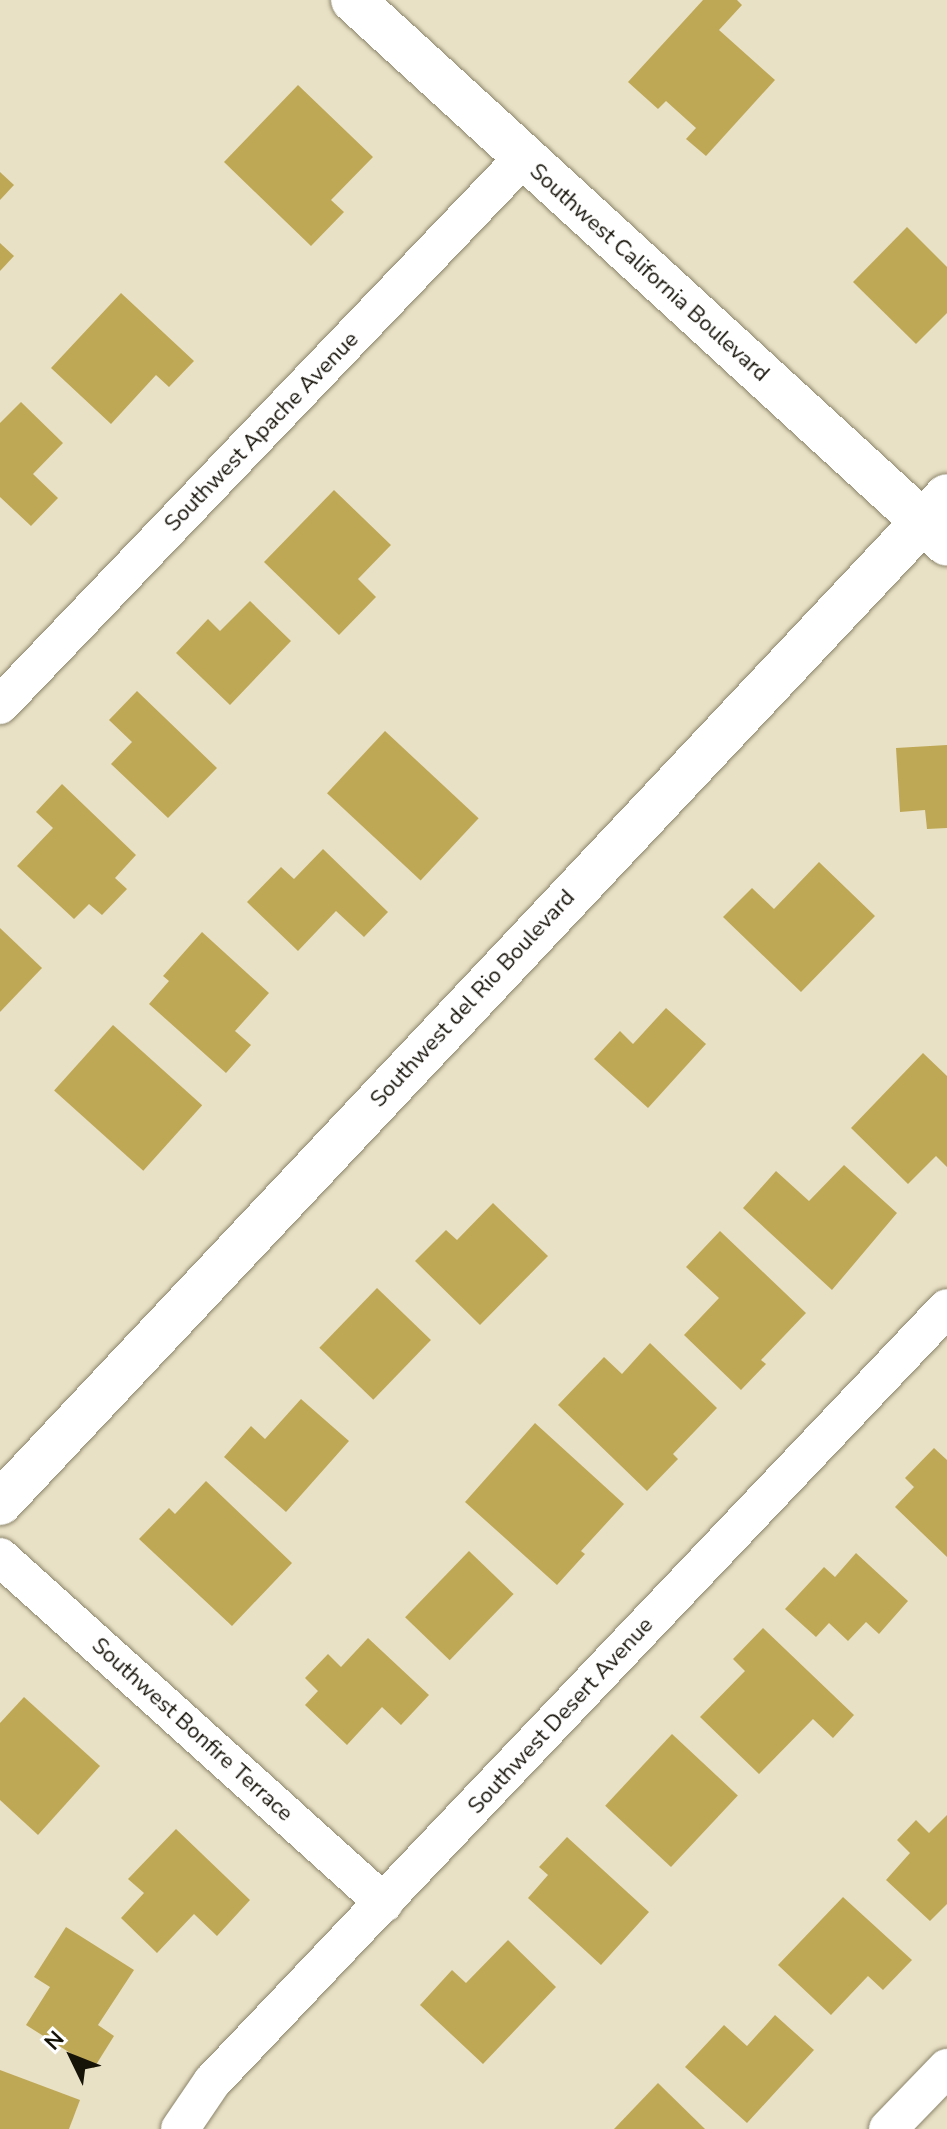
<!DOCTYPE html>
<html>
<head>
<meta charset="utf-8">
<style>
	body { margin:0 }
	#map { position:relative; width:947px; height:2129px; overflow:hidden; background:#e9e1c6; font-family:"Nunito Sans",sans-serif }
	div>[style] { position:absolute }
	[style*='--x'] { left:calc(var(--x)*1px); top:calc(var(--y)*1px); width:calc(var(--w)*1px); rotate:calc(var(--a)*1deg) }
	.building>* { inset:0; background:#bea856; transform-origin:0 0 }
	.roads { filter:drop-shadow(0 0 2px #8b846a) drop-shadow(0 0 2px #8b846a) }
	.street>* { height:38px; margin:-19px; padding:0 19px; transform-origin:19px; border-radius:19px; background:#fff }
	.secondary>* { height:44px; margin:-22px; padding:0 22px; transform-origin:22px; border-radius:22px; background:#fff }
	span { translate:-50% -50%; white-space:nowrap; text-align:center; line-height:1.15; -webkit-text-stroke:7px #fff; paint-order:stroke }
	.street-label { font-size:22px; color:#161309 }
	.north { position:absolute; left:32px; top:2017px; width:80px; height:80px; -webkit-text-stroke:6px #fff; paint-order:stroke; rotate:313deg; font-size:22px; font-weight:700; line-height:32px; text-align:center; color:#161309 }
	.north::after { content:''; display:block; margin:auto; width:28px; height:36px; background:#161309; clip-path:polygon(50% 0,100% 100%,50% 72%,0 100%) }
</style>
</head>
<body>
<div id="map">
	<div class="building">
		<div style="clip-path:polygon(703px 0,737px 0,742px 5px,719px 30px,775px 80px,706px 156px,686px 139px,696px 128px,666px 101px,658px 109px,628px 82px)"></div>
		<div style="clip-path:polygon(298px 85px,373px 157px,331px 200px,344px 212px,311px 246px,224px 162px)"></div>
		<div style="clip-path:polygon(0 172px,14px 185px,0 200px)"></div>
		<div style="clip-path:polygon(907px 227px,947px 267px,947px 313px,916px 344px,853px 282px)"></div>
		<div style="clip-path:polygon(0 243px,14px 256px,0 271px)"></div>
		<div style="clip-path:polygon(121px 293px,194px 361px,169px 387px,156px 375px,111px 424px,51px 368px)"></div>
		<div style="clip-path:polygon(21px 402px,63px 443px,33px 474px,58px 498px,31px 526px,0 497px,0 423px)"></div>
		<div style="clip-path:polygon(334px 490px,391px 545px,358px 579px,376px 597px,339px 635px,264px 562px)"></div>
		<div style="clip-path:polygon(250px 601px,291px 641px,230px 705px,176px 653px,208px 619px,220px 631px)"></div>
		<div style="clip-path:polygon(137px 691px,217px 768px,168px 818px,111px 764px,132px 742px,109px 720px)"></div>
		<div style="left:385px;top:731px;width:128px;height:85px;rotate:43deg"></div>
		<div style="clip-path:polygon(947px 745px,947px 828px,927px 829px,925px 810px,900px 812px,896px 748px)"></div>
		<div style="clip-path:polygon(62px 784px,136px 855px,115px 878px,127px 889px,102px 915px,89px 904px,74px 919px,17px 866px,53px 828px,36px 812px)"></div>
		<div style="clip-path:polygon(323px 849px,388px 912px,364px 937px,336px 911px,298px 951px,247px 902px,281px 867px,294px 879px)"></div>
		<div style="clip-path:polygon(819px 862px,875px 916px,801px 992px,723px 917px,752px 888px,774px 909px)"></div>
		<div style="clip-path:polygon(0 928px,42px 968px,0 1012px)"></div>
		<div style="clip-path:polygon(202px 932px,269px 993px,235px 1031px,251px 1045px,226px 1073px,149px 1004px,169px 981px,163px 976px)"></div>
		<div style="clip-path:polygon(666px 1008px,706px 1044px,648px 1108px,594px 1059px,620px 1031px,633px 1044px)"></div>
		<div style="left:113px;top:1025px;width:120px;height:88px;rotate:42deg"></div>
		<div style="clip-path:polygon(923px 1053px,947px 1076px,947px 1167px,936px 1156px,908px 1184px,851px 1128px)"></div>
		<div style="clip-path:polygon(844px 1165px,897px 1213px,832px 1290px,743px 1208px,776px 1171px,809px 1201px)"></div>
		<div style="clip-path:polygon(493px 1203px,548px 1256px,480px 1325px,415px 1261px,446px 1230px,457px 1240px)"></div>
		<div style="clip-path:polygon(720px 1231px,806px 1313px,761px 1360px,766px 1364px,741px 1390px,684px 1335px,719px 1298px,686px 1267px)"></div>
		<div style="left:377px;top:1288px;width:75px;height:83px;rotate:44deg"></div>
		<div style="clip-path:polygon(650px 1343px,717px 1408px,673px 1454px,678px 1459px,647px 1491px,558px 1405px,604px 1357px,622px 1374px)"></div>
		<div style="clip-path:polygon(301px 1399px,349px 1441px,286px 1512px,224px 1457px,251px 1426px,265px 1439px)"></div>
		<div style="clip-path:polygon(535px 1423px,624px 1504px,581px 1551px,585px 1554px,557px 1585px,465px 1502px)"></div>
		<div style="clip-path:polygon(934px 1448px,947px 1460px,947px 1557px,895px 1507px,914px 1487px,905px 1478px)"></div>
		<div style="clip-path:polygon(206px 1481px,292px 1563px,232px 1626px,139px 1539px,169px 1508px,175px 1514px)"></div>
		<div style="left:469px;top:1551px;width:62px;height:92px;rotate:44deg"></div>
		<div style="clip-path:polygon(856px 1553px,908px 1601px,879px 1634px,866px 1622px,848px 1641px,829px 1623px,816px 1637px,785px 1609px,824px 1567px,835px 1577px)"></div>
		<div style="clip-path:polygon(763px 1628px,854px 1715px,833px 1738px,813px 1719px,759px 1774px,700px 1717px,745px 1671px,733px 1659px)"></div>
		<div style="clip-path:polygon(368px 1638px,429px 1695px,401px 1725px,382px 1707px,347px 1745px,305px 1705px,318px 1691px,305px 1678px,328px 1654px,341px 1667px)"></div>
		<div style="clip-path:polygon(24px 1697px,100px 1766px,38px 1835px,0 1800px,0 1723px)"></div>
		<div style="left:672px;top:1734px;width:90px;height:98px;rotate:43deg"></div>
		<div style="clip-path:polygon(947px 1815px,947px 1904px,930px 1921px,886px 1880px,910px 1853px,897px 1840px,916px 1820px,929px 1833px)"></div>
		<div style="clip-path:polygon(176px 1829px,250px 1900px,217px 1936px,194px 1914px,157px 1953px,121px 1918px,144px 1893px,128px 1879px)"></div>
		<div style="clip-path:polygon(567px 1837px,649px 1912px,601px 1965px,528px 1898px,548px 1875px,539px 1867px)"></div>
		<div style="clip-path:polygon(843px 1897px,912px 1960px,883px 1990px,868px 1976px,831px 2015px,778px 1965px)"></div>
		<div style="clip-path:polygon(66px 1927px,134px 1970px,98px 2025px,114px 2036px,94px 2068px,26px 2025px,50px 1987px,34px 1977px)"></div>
		<div style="clip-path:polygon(508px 1940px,556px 1987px,483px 2064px,420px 2005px,452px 1970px,466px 1983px)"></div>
		<div style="clip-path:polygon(775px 2015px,814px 2050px,747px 2123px,685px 2067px,724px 2025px,747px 2046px)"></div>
		<div style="clip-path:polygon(0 2070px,80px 2100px,69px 2129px,0 2129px)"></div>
		<div style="clip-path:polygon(658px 2083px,705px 2129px,614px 2129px)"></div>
	</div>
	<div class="roads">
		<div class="street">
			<div style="--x:0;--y:705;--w:757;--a:-46.28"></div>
			<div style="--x:0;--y:1557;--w:517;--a:42.02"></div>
			<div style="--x:180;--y:2129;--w:57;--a:-55.8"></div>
			<div style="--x:212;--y:2082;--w:1067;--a:-46.48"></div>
			<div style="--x:888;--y:2129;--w:85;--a:-46"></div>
		</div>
		<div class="secondary">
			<div style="--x:353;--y:0;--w:805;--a:42.48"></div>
			<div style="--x:0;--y:1503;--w:1382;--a:-46.76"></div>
		</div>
	</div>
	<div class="street-label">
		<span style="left:649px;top:273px;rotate:42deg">Southwest California Boulevard</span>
		<span style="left:262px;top:432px;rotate:-46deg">Southwest Apache Avenue</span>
		<span style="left:473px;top:999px;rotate:-47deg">Southwest del Rio Boulevard</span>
		<span style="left:561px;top:1716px;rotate:-47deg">Southwest Desert Avenue</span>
		<span style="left:192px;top:1730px;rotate:42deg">Southwest Bonfire Terrace</span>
	</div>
	<div class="north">N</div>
</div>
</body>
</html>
